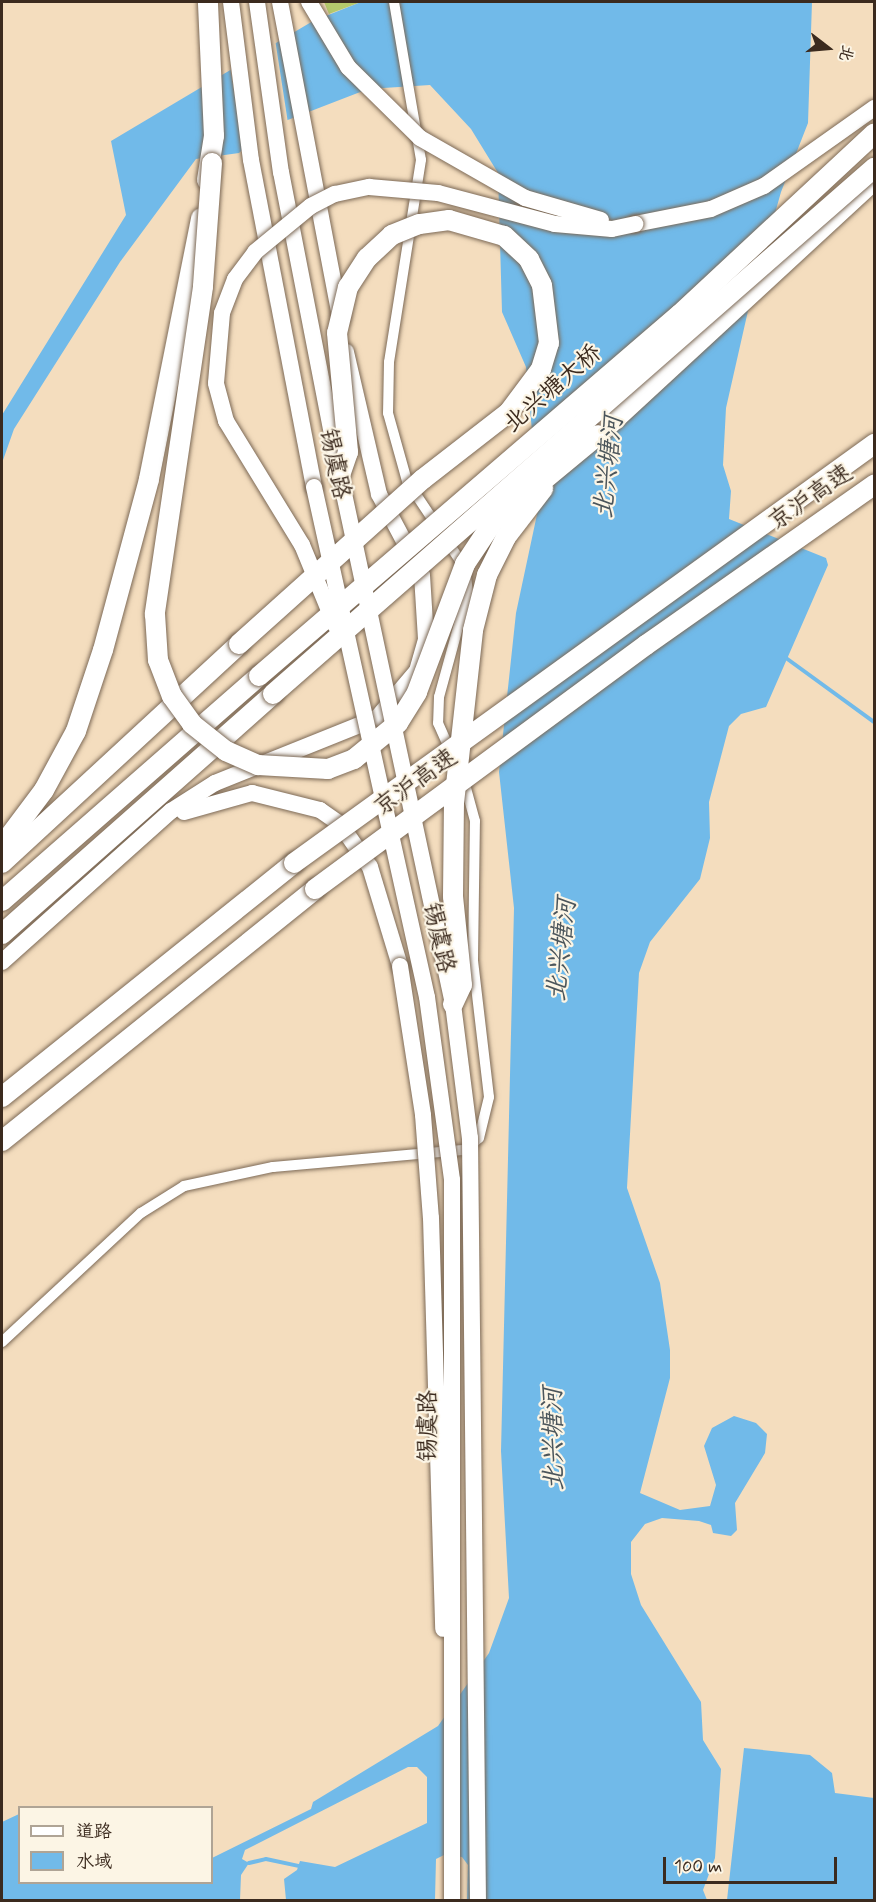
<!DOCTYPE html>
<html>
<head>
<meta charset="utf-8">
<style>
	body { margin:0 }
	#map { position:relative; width:876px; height:1902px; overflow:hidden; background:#f4ddbe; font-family:Mynerve,"LXGW WenKai TC",sans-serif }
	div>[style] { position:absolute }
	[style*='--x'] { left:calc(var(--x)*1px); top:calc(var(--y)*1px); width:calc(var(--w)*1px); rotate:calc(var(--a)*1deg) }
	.green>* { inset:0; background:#b5c96c }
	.water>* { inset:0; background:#71bae9 }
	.pier>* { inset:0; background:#f4ddbe }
	.stream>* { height:4px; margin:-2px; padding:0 2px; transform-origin:2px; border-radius:2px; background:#71bae9 }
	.roads { filter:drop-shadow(0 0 2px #7c6956) drop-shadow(0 0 2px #7c6956) }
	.street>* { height:10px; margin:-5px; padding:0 5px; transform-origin:5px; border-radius:5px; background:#fff }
	.primary>* { height:16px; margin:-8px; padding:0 8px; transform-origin:8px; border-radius:8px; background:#fff }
	.highway>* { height:20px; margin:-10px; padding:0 10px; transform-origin:10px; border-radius:10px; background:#fff }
	.bridges { filter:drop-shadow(0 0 2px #7c6956) drop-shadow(0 0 2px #7c6956) }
	.primary-bridge>* { height:16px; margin:-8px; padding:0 8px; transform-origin:8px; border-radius:8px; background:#fff }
	.highway-bridge>* { height:20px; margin:-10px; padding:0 10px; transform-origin:10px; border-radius:10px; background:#fff }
	span { translate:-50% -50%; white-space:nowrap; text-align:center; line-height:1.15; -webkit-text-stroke:4.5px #fcf5e5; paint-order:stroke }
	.street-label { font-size:24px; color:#3b2a1e }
	.water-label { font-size:26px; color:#4b555b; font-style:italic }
	.frame { position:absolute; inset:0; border:3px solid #3b2a1e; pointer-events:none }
	.legend { position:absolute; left:18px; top:1806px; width:195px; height:78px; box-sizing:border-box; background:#fcf5e5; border:2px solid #afa495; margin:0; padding:8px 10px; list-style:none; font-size:18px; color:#3b2a1e }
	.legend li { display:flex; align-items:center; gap:12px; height:30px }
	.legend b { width:30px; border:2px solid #afa495 }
	.north { position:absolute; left:798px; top:18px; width:60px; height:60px; -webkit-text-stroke:4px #fcf5e5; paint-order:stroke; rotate:106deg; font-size:16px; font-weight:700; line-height:24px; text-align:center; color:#3b2a1e }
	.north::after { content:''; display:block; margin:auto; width:21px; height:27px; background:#3b2a1e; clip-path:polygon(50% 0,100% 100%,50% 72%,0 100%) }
	.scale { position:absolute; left:663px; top:1857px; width:174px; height:27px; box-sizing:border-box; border:3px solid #3b2a1e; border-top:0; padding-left:8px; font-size:18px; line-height:21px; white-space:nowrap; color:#3b2a1e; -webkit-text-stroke:4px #fcf5e5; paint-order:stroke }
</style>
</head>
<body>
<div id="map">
	<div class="green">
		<div style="clip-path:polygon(324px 2px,361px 2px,329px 14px)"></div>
	</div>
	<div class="water">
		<div style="clip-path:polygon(361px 2px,812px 2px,808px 123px,781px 192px,750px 302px,726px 408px,723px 465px,731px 491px,729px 519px,826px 558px,828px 565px,766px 707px,741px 714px,729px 726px,709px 802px,710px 838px,700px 879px,650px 942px,639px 973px,627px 1188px,660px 1283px,670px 1350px,670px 1378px,640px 1493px,680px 1510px,710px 1506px,716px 1485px,704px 1446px,712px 1428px,734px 1416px,756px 1423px,767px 1434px,765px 1453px,735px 1503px,737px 1530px,731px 1536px,713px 1533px,711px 1525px,699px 1521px,662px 1518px,645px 1524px,631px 1542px,631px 1574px,641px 1605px,701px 1702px,703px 1740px,721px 1769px,715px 1858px,703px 1890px,707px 1900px,467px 1900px,468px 1865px,462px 1857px,444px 1855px,436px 1859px,435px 1900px,286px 1900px,284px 1879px,297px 1870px,300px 1861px,335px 1867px,427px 1823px,427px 1777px,417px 1767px,408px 1767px,245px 1850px,242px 1859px,249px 1863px,241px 1875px,240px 1900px,2px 1900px,2px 1822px,19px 1814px,20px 1882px,212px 1882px,212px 1858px,311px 1809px,313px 1802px,438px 1726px,489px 1653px,509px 1598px,501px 1451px,514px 908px,499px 772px,516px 613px,539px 505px,526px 367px,502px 312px,498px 173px,471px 129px,430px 85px,368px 89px,267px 128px,239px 153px,196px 159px,120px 262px,14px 429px,2px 463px,2px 415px,126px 215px,111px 141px,313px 21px)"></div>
		<div style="clip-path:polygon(744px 1748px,810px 1755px,832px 1773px,835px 1793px,874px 1798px,874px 1900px,727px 1900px)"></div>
	</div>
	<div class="pier">
		<div style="clip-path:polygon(275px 39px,288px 123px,268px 131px,244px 153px,230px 66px)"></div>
	</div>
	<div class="stream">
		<div style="--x:786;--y:658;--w:109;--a:36"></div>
		<div style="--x:249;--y:1863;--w:17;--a:-13"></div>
		<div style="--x:266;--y:1859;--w:33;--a:12"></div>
	</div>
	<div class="roads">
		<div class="street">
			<div style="--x:394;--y:2;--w:160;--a:80.3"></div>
			<div style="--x:421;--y:160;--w:205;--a:99"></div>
			<div style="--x:389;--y:362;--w:51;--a:91.1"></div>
			<div style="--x:388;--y:413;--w:71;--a:74.4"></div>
			<div style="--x:407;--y:481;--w:105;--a:56.3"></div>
			<div style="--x:465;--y:568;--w:23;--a:83"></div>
			<div style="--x:468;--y:591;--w:110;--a:105.3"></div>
			<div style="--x:439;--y:697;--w:26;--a:92"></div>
			<div style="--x:438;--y:723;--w:32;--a:66"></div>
			<div style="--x:2;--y:1342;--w:190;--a:-42.9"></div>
			<div style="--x:141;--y:1213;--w:51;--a:-32.1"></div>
			<div style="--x:184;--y:1186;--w:91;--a:-12.1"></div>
			<div style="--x:273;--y:1167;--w:193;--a:-5.1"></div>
			<div style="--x:465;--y:1150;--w:18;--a:-41"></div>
			<div style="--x:479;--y:1138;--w:42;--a:-76.3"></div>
			<div style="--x:489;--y:1097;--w:138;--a:-96.7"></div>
			<div style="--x:473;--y:960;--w:139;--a:-89.2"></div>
			<div style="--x:475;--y:821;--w:46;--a:-105.3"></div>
		</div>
		<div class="primary">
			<div style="--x:231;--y:2;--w:159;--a:82.8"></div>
			<div style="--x:251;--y:160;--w:333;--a:79.1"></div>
			<div style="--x:257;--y:2;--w:172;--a:82"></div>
			<div style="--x:281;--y:172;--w:309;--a:79"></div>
			<div style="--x:280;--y:2;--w:322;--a:79.2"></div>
			<div style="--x:635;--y:224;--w:77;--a:-11.2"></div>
			<div style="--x:711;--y:209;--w:58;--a:-23.5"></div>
			<div style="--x:764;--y:186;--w:135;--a:-35.3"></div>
			<div style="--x:184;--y:812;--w:71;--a:-15.6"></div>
			<div style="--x:252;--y:793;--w:70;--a:14"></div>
			<div style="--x:320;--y:810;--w:24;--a:35"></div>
			<div style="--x:340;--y:824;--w:52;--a:55.1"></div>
			<div style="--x:370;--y:867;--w:103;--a:73.1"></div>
			<div style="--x:2;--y:962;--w:227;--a:-41.8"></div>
			<div style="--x:171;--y:811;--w:52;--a:-32.5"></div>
			<div style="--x:215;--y:783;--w:175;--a:-21.9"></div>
			<div style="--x:377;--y:718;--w:62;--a:-49.6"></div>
			<div style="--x:417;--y:671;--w:33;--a:-74"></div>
			<div style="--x:426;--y:639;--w:64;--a:-93.6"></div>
			<div style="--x:422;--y:575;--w:92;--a:-118"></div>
			<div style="--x:379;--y:494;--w:146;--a:-103.1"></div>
		</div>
		<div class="highway">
			<div style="--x:207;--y:180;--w:45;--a:-81"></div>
			<div style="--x:214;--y:136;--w:134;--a:-92.6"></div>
			<div style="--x:598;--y:435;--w:376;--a:-42.7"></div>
			<div style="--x:2;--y:846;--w:70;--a:-53.1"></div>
			<div style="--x:44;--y:790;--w:67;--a:-61.5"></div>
			<div style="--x:76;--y:731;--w:85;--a:-71.6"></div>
			<div style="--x:103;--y:650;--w:177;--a:-74.9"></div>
			<div style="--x:149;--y:479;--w:266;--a:-78.7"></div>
			<div style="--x:2;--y:863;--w:323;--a:-42.7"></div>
			<div style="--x:2;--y:901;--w:342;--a:-41.2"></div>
			<div style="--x:2;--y:934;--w:362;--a:-41.5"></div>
			<div style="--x:2;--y:1097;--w:374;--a:-38.7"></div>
			<div style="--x:2;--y:1141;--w:402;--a:-38.8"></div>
		</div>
	</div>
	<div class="bridges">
		<div class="primary-bridge">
			<div style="--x:309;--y:2;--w:76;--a:59"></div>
			<div style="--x:348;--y:67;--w:101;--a:44.6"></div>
			<div style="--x:420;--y:138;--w:121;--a:29.7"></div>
			<div style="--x:525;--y:198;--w:79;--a:16.1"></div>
			<div style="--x:340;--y:475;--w:541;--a:77.94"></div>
			<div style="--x:453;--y:1004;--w:135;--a:82.8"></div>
			<div style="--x:470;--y:1138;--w:762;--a:89.4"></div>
			<div style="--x:314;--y:487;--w:522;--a:77.51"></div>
			<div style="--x:427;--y:997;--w:185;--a:82.2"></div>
			<div style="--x:452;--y:1180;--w:720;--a:90"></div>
			<div style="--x:335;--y:625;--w:87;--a:-112.4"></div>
			<div style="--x:302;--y:545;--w:145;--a:-121.5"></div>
			<div style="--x:226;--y:421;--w:39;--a:-105"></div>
			<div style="--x:216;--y:383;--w:70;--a:-85.1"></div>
			<div style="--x:222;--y:313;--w:36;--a:-69"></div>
			<div style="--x:235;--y:279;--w:34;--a:-53"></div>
			<div style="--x:255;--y:252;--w:72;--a:-39.4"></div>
			<div style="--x:311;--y:206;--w:27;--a:-27"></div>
			<div style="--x:335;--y:194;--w:35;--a:-12"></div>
			<div style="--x:369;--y:187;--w:69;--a:5"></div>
			<div style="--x:438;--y:193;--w:121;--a:14.8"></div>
			<div style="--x:555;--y:224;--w:57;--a:5"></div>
			<div style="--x:612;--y:229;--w:24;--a:-12"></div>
			<div style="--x:400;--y:966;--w:151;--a:81.2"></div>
			<div style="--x:423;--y:1115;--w:103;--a:85.6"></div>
			<div style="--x:431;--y:1218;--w:411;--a:88.3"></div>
		</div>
		<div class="highway-bridge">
			<div style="--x:212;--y:163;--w:124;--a:94.2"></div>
			<div style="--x:203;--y:287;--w:331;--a:98.4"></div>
			<div style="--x:155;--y:614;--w:46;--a:86.3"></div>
			<div style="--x:158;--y:660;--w:39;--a:69"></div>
			<div style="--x:172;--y:696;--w:34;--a:54"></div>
			<div style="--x:192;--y:724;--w:43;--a:38.5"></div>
			<div style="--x:226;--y:751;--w:35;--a:24"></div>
			<div style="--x:258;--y:765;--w:70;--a:3.3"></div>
			<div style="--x:328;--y:769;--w:28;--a:-21"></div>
			<div style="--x:354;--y:759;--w:57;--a:-39.3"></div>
			<div style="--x:398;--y:723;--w:36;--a:-58"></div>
			<div style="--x:417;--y:692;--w:137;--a:-69.4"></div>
			<div style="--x:465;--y:564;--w:50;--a:-56.3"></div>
			<div style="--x:493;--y:522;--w:136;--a:-39.6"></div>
			<div style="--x:239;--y:644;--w:247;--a:-41.9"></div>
			<div style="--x:423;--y:479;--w:109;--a:-37.9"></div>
			<div style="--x:509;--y:412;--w:54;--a:-53.3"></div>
			<div style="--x:541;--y:369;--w:27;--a:-73"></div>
			<div style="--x:549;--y:343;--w:58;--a:-96.9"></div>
			<div style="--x:542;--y:285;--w:29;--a:-117"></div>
			<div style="--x:529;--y:259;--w:34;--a:-137"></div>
			<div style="--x:504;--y:236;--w:57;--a:-163.8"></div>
			<div style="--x:449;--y:220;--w:30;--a:172"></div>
			<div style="--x:419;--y:224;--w:29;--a:158"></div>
			<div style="--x:392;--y:235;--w:34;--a:137"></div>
			<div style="--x:367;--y:258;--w:35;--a:123"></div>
			<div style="--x:348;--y:287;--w:47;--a:103.4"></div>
			<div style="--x:337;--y:333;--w:120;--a:84.7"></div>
			<div style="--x:348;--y:452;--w:24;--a:109"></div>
			<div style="--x:259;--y:676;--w:555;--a:-40.69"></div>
			<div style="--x:680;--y:314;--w:265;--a:-42.9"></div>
			<div style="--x:273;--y:694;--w:799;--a:-41.19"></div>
			<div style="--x:294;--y:863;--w:716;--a:-35.84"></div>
			<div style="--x:315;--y:889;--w:411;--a:-36.4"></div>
			<div style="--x:646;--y:645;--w:279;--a:-35.1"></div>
			<div style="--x:453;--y:1004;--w:21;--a:-65"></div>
			<div style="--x:462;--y:985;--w:89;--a:-95.8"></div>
			<div style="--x:453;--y:896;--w:93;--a:-89.4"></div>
			<div style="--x:454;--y:803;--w:174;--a:-83.7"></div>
			<div style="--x:473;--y:630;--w:57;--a:-75.7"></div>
			<div style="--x:487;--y:575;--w:42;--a:-63.4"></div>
			<div style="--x:506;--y:537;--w:61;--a:-52.4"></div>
		</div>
	</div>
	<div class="street-label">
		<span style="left:553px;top:389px;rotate:-41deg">北兴塘大桥</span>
		<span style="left:334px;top:464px;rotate:78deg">锡虞路</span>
		<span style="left:811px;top:498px;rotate:-35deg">京沪高速</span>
		<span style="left:416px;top:783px;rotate:-36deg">京沪高速</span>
		<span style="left:438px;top:938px;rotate:77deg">锡虞路</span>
		<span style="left:429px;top:1426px;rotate:-90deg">锡虞路</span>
	</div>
	<div class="water-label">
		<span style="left:610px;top:467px;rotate:-84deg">北兴塘河</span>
		<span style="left:563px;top:950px;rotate:-84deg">北兴塘河</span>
		<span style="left:555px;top:1439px;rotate:-91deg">北兴塘河</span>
	</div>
	<div class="frame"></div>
	<ul class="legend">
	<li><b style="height:8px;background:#fff"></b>道路</li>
	<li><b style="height:16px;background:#71bae9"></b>水域</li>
	</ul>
	<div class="north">北</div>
	<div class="scale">100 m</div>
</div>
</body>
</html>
